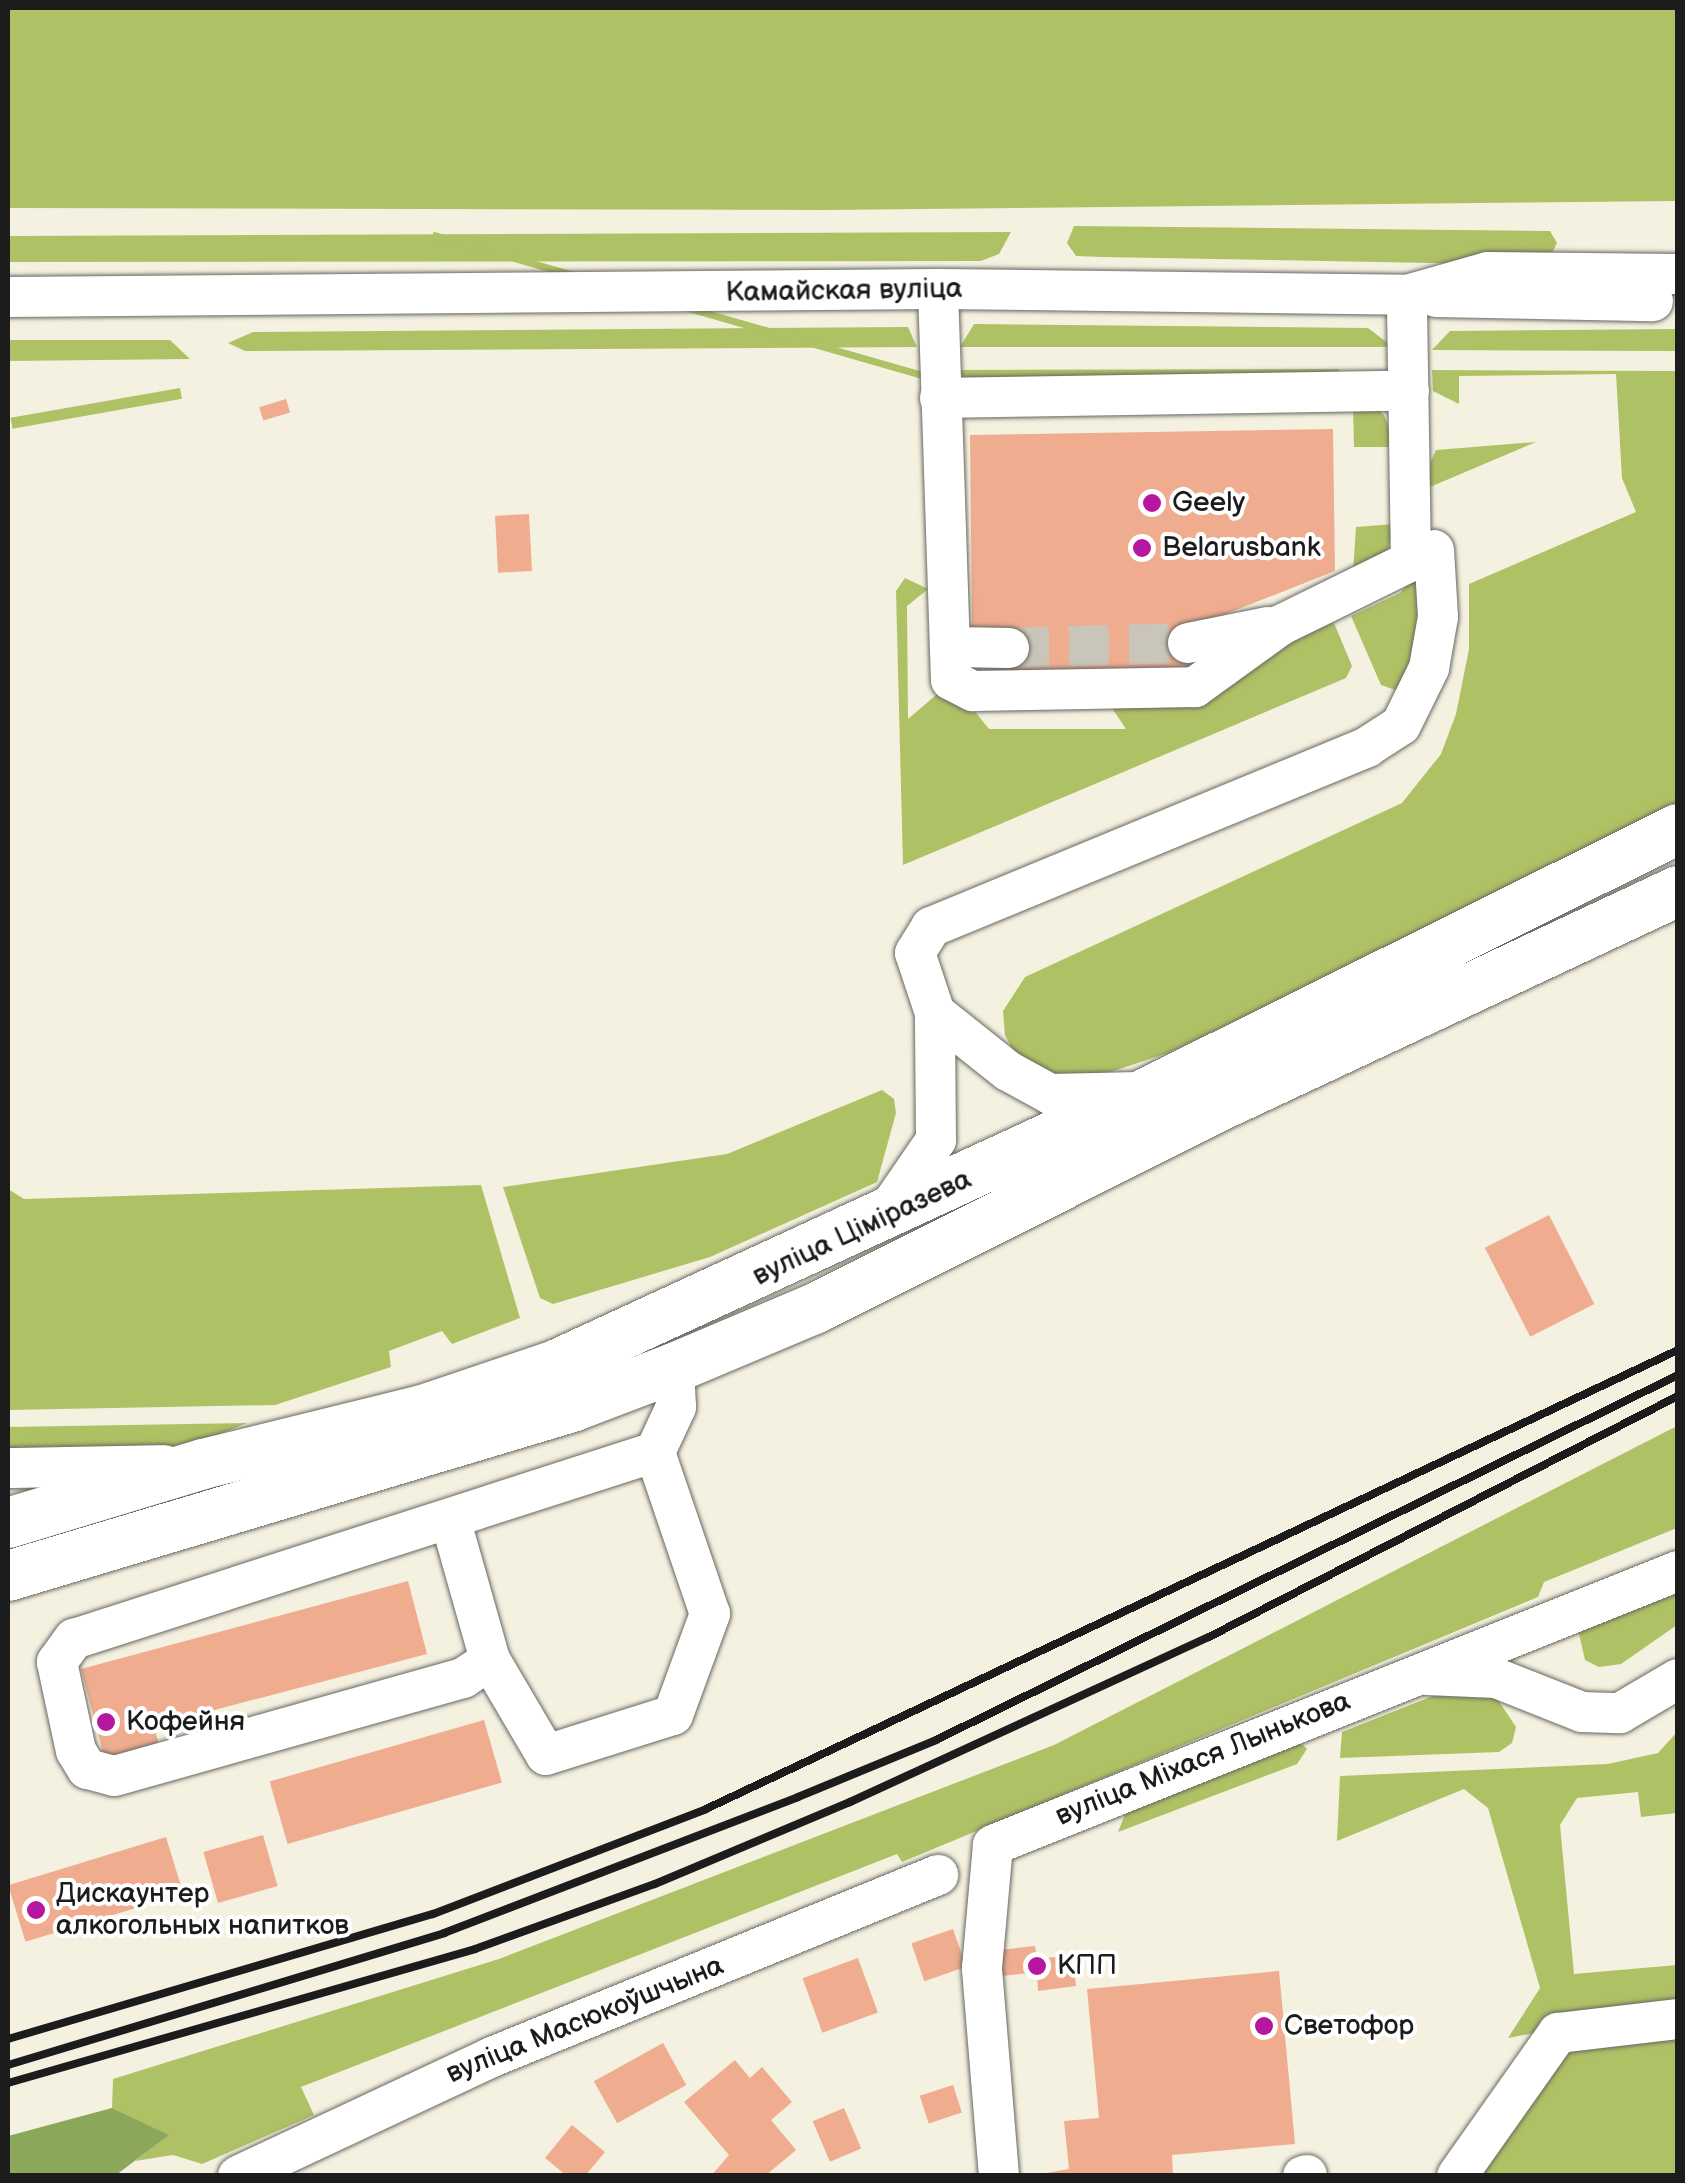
<!DOCTYPE html>
<html>
<head>
<meta charset="utf-8">
<style>
	body { margin:0 }
	#map { position:relative; width:1685px; height:2183px; overflow:hidden; background:#f4f1e0; font-family:"Balsamiq Sans",sans-serif }
	div>[style] { position:absolute }
	[style*='--x'] { left:calc(var(--x)*1px); top:calc(var(--y)*1px); width:calc(var(--w)*1px); rotate:calc(var(--a)*1deg) }
	.green>* { inset:0; background:#afc165; transform-origin:0 0 }
	.forest>* { inset:0; background:#8ba75a }
	.building>* { inset:0; background:#efac8f; transform-origin:0 0 }
	.minor-tunnel>* { height:40px; margin-top:-20px; transform-origin:0; background:repeating-linear-gradient(90deg,#c9c6b9 0 40px,transparent 0 60px) }
	.roads { filter:drop-shadow(0 0 2px #686761) drop-shadow(0 0 2px #686761) }
	.minor>* { height:40px; margin:-20px; padding:0 20px; transform-origin:20px; border-radius:20px; background:#fff }
	.major>* { height:50px; margin:-25px; padding:0 25px; transform-origin:25px; border-radius:25px; background:#fff }
	.rail>* { height:8px; margin:-4px; padding:0 4px; transform-origin:4px; border-radius:4px; background:#1c1c1c }
	.dots>* { width:28px; height:28px; translate:-50% -50%; box-sizing:border-box; border:5px solid #fff; border-radius:50% }
	span { translate:-50% -50%; white-space:nowrap; text-align:center; line-height:1.15; -webkit-text-stroke:8px #fff; paint-order:stroke }
	.street-label { font-size:28px; color:#1c1c1c }
	.poi-label { font-size:28px; color:#1c1c1c }
	.left { translate:0 -50%; text-align:left }
	.frame { position:absolute; inset:0; border:10px solid #1c1c1c; pointer-events:none }
</style>
</head>
<body>
<div id="map">
	<div class="green">
		<div style="clip-path:polygon(8px 8px,1677px 8px,1677px 201px,823px 210px,8px 208px)"></div>
		<div style="clip-path:polygon(1074px 226px,1550px 231px,1557px 243px,1546px 265px,1102px 257px,1076px 256px,1067px 243px)"></div>
		<div style="clip-path:polygon(1011px 232px,999px 254px,981px 261px,8px 262px,8px 236px)"></div>
		<div style="clip-path:polygon(974px 324px,1368px 328px,1393px 347px,960px 347px)"></div>
		<div style="clip-path:polygon(908px 327px,917px 347px,245px 351px,228px 343px,253px 332px)"></div>
		<div style="clip-path:polygon(1677px 329px,1677px 351px,1432px 350px,1450px 331px)"></div>
		<div style="clip-path:polygon(8px 340px,170px 340px,190px 359px,8px 361px)"></div>
		<div style="clip-path:polygon(1339px 369px,1339px 385px,966px 380px,958px 370px)"></div>
		<div style="clip-path:polygon(1432px 370px,1677px 371px,1677px 810px,1168px 1053px,1080px 1082px,1053px 1078px,1015px 1054px,1005px 1035px,1003px 1011px,1025px 977px,1402px 803px,1441px 754px,1456px 714px,1469px 649px,1469px 584px,1636px 512px,1622px 478px,1616px 374px,1459px 376px,1459px 404px,1433px 391px)"></div>
		<div style="left:923px;top:372px;width:7px;height:509px;rotate:106deg"></div>
		<div style="left:180px;top:388px;width:11px;height:172px;rotate:80deg"></div>
		<div style="clip-path:polygon(1353px 407px,1375px 407px,1384px 415px,1396px 447px,1354px 447px)"></div>
		<div style="clip-path:polygon(1536px 442px,1430px 487px,1427px 470px,1436px 450px)"></div>
		<div style="clip-path:polygon(1394px 524px,1387px 553px,1353px 573px,1356px 527px)"></div>
		<div style="clip-path:polygon(1414px 577px,1430px 603px,1404px 693px,1381px 685px,1351px 616px,1400px 593px)"></div>
		<div style="clip-path:polygon(905px 578px,928px 589px,907px 606px,908px 719px,943px 689px,965px 699px,989px 729px,1126px 729px,1104px 696px,1334px 623px,1352px 666px,1346px 678px,903px 865px,896px 591px)"></div>
		<div style="clip-path:polygon(882px 1090px,894px 1099px,896px 1113px,877px 1182px,710px 1257px,553px 1304px,540px 1298px,503px 1187px,727px 1154px)"></div>
		<div style="clip-path:polygon(481px 1185px,520px 1318px,452px 1344px,442px 1331px,389px 1351px,391px 1367px,275px 1405px,8px 1410px,8px 1189px,24px 1199px)"></div>
		<div style="clip-path:polygon(247px 1423px,163px 1457px,8px 1458px,8px 1427px)"></div>
		<div style="clip-path:polygon(1677px 1426px,1677px 1528px,1544px 1582px,1538px 1597px,902px 1862px,897px 1854px,301px 2087px,314px 2115px,202px 2164px,173px 2155px,135px 2161px,168px 2135px,112px 2108px,113px 2079px,499px 1959px,1054px 1745px)"></div>
		<div style="clip-path:polygon(1677px 1589px,1677px 1625px,1621px 1664px,1599px 1667px,1585px 1660px,1579px 1634px,1588px 1623px)"></div>
		<div style="clip-path:polygon(1488px 1685px,1516px 1727px,1512px 1743px,1499px 1752px,1340px 1758px,1342px 1732px,1458px 1686px)"></div>
		<div style="clip-path:polygon(1677px 1732px,1677px 1813px,1641px 1817px,1638px 1792px,1577px 1798px,1560px 1825px,1574px 1974px,1677px 1965px,1677px 2006px,1508px 2038px,1540px 1988px,1488px 1808px,1464px 1789px,1337px 1841px,1340px 1776px,1608px 1764px,1658px 1753px)"></div>
		<div style="clip-path:polygon(1301px 1743px,1307px 1749px,1297px 1764px,1118px 1832px,1126px 1812px)"></div>
		<div style="clip-path:polygon(1677px 2023px,1677px 2175px,1481px 2176px,1577px 2035px)"></div>
	</div>
	<div class="forest">
		<div style="clip-path:polygon(112px 2108px,169px 2135px,116px 2175px,8px 2175px,8px 2136px)"></div>
	</div>
	<div class="building">
		<div style="left:286px;top:399px;width:14px;height:28px;rotate:73deg"></div>
		<div style="clip-path:polygon(1333px 429px,1335px 571px,1188px 629px,1189px 679px,1010px 682px,1009px 629px,972px 629px,970px 435px)"></div>
		<div style="left:529px;top:514px;width:57px;height:34px;rotate:87deg"></div>
		<div style="left:1549px;top:1215px;width:100px;height:72px;rotate:63deg"></div>
		<div style="clip-path:polygon(408px 1581px,427px 1654px,154px 1726px,160px 1749px,106px 1764px,81px 1669px)"></div>
		<div style="left:484px;top:1720px;width:65px;height:223px;rotate:74deg"></div>
		<div style="left:263px;top:1835px;width:53px;height:62px;rotate:74deg"></div>
		<div style="left:166px;top:1837px;width:59px;height:165px;rotate:73deg"></div>
		<div style="left:953px;top:1929px;width:40px;height:44px;rotate:71deg"></div>
		<div style="clip-path:polygon(1035px 1946px,1037px 1959px,1072px 1955px,1076px 1986px,1038px 1991px,1037px 1972px,1002px 1976px,999px 1950px)"></div>
		<div style="left:858px;top:1958px;width:58px;height:59px;rotate:70deg"></div>
		<div style="clip-path:polygon(1279px 1971px,1295px 2144px,1172px 2155px,1173px 2176px,1028px 2176px,1069px 2169px,1064px 2121px,1099px 2118px,1087px 1989px)"></div>
		<div style="left:663px;top:2043px;width:48px;height:79px;rotate:61deg"></div>
		<div style="clip-path:polygon(735px 2060px,750px 2078px,762px 2067px,792px 2102px,771px 2120px,796px 2150px,765px 2176px,711px 2176px,729px 2155px,684px 2102px)"></div>
		<div style="left:953px;top:2085px;width:29px;height:35px;rotate:72deg"></div>
		<div style="left:844px;top:2108px;width:44px;height:34px;rotate:67deg"></div>
		<div style="clip-path:polygon(572px 2125px,605px 2152px,585px 2176px,567px 2176px,545px 2158px)"></div>
	</div>
	<div class="minor-tunnel">
		<div style="--x:1009;--y:648;--w:179;--a:-1.6"></div>
	</div>
	<div class="roads">
		<div class="minor">
			<div style="--x:938;--y:289;--w:391;--a:88.1"></div>
			<div style="--x:951;--y:680;--w:25;--a:27"></div>
			<div style="--x:973;--y:691;--w:222;--a:-1"></div>
			<div style="--x:1195;--y:687;--w:106;--a:-35.8"></div>
			<div style="--x:1281;--y:625;--w:145;--a:-26.2"></div>
			<div style="--x:1411;--y:561;--w:266;--a:-90.9"></div>
			<div style="--x:8;--y:297;--w:930;--a:-0.49"></div>
			<div style="--x:938;--y:289;--w:469;--a:0.7"></div>
			<div style="--x:1407;--y:295;--w:84;--a:-15.9"></div>
			<div style="--x:1488;--y:272;--w:190;--a:0.6"></div>
			<div style="--x:1436;--y:297;--w:217;--a:1.1"></div>
			<div style="--x:940;--y:398;--w:469;--a:-0.9"></div>
			<div style="--x:1188;--y:643;--w:82;--a:-11.3"></div>
			<div style="--x:953;--y:647;--w:56;--a:1"></div>
			<div style="--x:935;--y:1013;--w:93;--a:38.5"></div>
			<div style="--x:1008;--y:1071;--w:48;--a:28.7"></div>
			<div style="--x:1050;--y:1094;--w:90;--a:-1.3"></div>
			<div style="--x:885;--y:1214;--w:90;--a:-55.4"></div>
			<div style="--x:936;--y:1140;--w:127;--a:-90.5"></div>
			<div style="--x:935;--y:1013;--w:63;--a:-108.4"></div>
			<div style="--x:915;--y:953;--w:31;--a:-58"></div>
			<div style="--x:931;--y:927;--w:472;--a:-22.4"></div>
			<div style="--x:1367;--y:747;--w:40;--a:-32.9"></div>
			<div style="--x:1401;--y:725;--w:64;--a:-63.8"></div>
			<div style="--x:1429;--y:668;--w:52;--a:-80"></div>
			<div style="--x:1438;--y:617;--w:67;--a:-93.4"></div>
			<div style="--x:8;--y:1468;--w:156;--a:-1.1"></div>
			<div style="--x:451;--y:1522;--w:143;--a:74.2"></div>
			<div style="--x:490;--y:1660;--w:32;--a:146"></div>
			<div style="--x:463;--y:1678;--w:362;--a:164.3"></div>
			<div style="--x:114;--y:1776;--w:28;--a:-165"></div>
			<div style="--x:87;--y:1769;--w:21;--a:-121"></div>
			<div style="--x:76;--y:1751;--w:91;--a:-102.1"></div>
			<div style="--x:57;--y:1662;--w:29;--a:-54"></div>
			<div style="--x:74;--y:1639;--w:610;--a:-17.84"></div>
			<div style="--x:655;--y:1452;--w:50;--a:-65"></div>
			<div style="--x:676;--y:1407;--w:39;--a:-93"></div>
			<div style="--x:490;--y:1660;--w:110;--a:59.5"></div>
			<div style="--x:546;--y:1755;--w:133;--a:-17.5"></div>
			<div style="--x:673;--y:1715;--w:108;--a:-69.9"></div>
			<div style="--x:710;--y:1614;--w:171;--a:-108.8"></div>
			<div style="--x:1427;--y:1675;--w:69;--a:2.5"></div>
			<div style="--x:1496;--y:1678;--w:92;--a:21.6"></div>
			<div style="--x:1582;--y:1712;--w:38;--a:2"></div>
			<div style="--x:1620;--y:1713;--w:67;--a:-30.4"></div>
			<div style="--x:238;--y:2176;--w:280;--a:-25.1"></div>
			<div style="--x:492;--y:2057;--w:482;--a:-22.2"></div>
			<div style="--x:999;--y:2176;--w:209;--a:-94.7"></div>
			<div style="--x:982;--y:1968;--w:123;--a:-84.9"></div>
			<div style="--x:993;--y:1845;--w:738;--a:-21.8"></div>
			<div style="--x:1303;--y:2176;--w:4;--a:-14"></div>
			<div style="--x:1457;--y:2176;--w:175;--a:-54.8"></div>
			<div style="--x:1558;--y:2033;--w:121;--a:-6.7"></div>
		</div>
		<div class="major">
			<div style="--x:8;--y:1523;--w:204;--a:-16.8"></div>
			<div style="--x:203;--y:1464;--w:227;--a:-13.8"></div>
			<div style="--x:423;--y:1410;--w:140;--a:-18.7"></div>
			<div style="--x:556;--y:1365;--w:653;--a:-24.72"></div>
			<div style="--x:1149;--y:1092;--w:591;--a:-26.43"></div>
			<div style="--x:8;--y:1576;--w:589;--a:-16.68"></div>
			<div style="--x:572;--y:1407;--w:109;--a:-20.9"></div>
			<div style="--x:674;--y:1368;--w:152;--a:-22.9"></div>
			<div style="--x:814;--y:1309;--w:467;--a:-26.6"></div>
			<div style="--x:1232;--y:1100;--w:493;--a:-25.1"></div>
		</div>
	</div>
	<div class="rail">
		<div style="--x:8;--y:2039;--w:443;--a:-16.4"></div>
		<div style="--x:433;--y:1914;--w:292;--a:-21"></div>
		<div style="--x:706;--y:1809;--w:1075;--a:-25.28"></div>
		<div style="--x:8;--y:2065;--w:456;--a:-16.8"></div>
		<div style="--x:444;--y:1933;--w:379;--a:-21"></div>
		<div style="--x:798;--y:1797;--w:149;--a:-22.4"></div>
		<div style="--x:936;--y:1740;--w:827;--a:-26.19"></div>
		<div style="--x:8;--y:2083;--w:486;--a:-16"></div>
		<div style="--x:475;--y:1949;--w:191;--a:-19.9"></div>
		<div style="--x:655;--y:1884;--w:212;--a:-22.8"></div>
		<div style="--x:850;--y:1802;--w:395;--a:-24.7"></div>
		<div style="--x:1209;--y:1637;--w:527;--a:-27.2"></div>
	</div>
	<div class="dots">
		<div style="left:1152px;top:503px;background:#b5179e"></div>
		<div style="left:1142px;top:548px;background:#b5179e"></div>
		<div style="left:106px;top:1722px;background:#b5179e"></div>
		<div style="left:36px;top:1910px;background:#b5179e"></div>
		<div style="left:1037px;top:1966px;background:#b5179e"></div>
		<div style="left:1264px;top:2026px;background:#b5179e"></div>
	</div>
	<div class="street-label">
		<span style="left:844px;top:291px;rotate:-1deg">Камайская вуліца</span>
		<span style="left:862px;top:1228px;rotate:-25deg">вуліца Ціміразева</span>
		<span style="left:1203px;top:1759px;rotate:-22deg">вуліца Міхася Лынькова</span>
		<span style="left:585px;top:2020px;rotate:-22deg">вуліца Масюкоўшчына</span>
	</div>
	<div class="poi-label">
		<span class="left" style="left:1172px;top:503px">Geely</span>
		<span class="left" style="left:1162px;top:548px">Belarusbank</span>
		<span class="left" style="left:126px;top:1722px">Кофейня</span>
		<span class="left" style="left:56px;top:1910px">Дискаунтер<br>алкогольных напитков</span>
		<span class="left" style="left:1057px;top:1966px">КПП</span>
		<span class="left" style="left:1284px;top:2026px">Светофор</span>
	</div>
	<div class="frame"></div>
</div>
</body>
</html>
